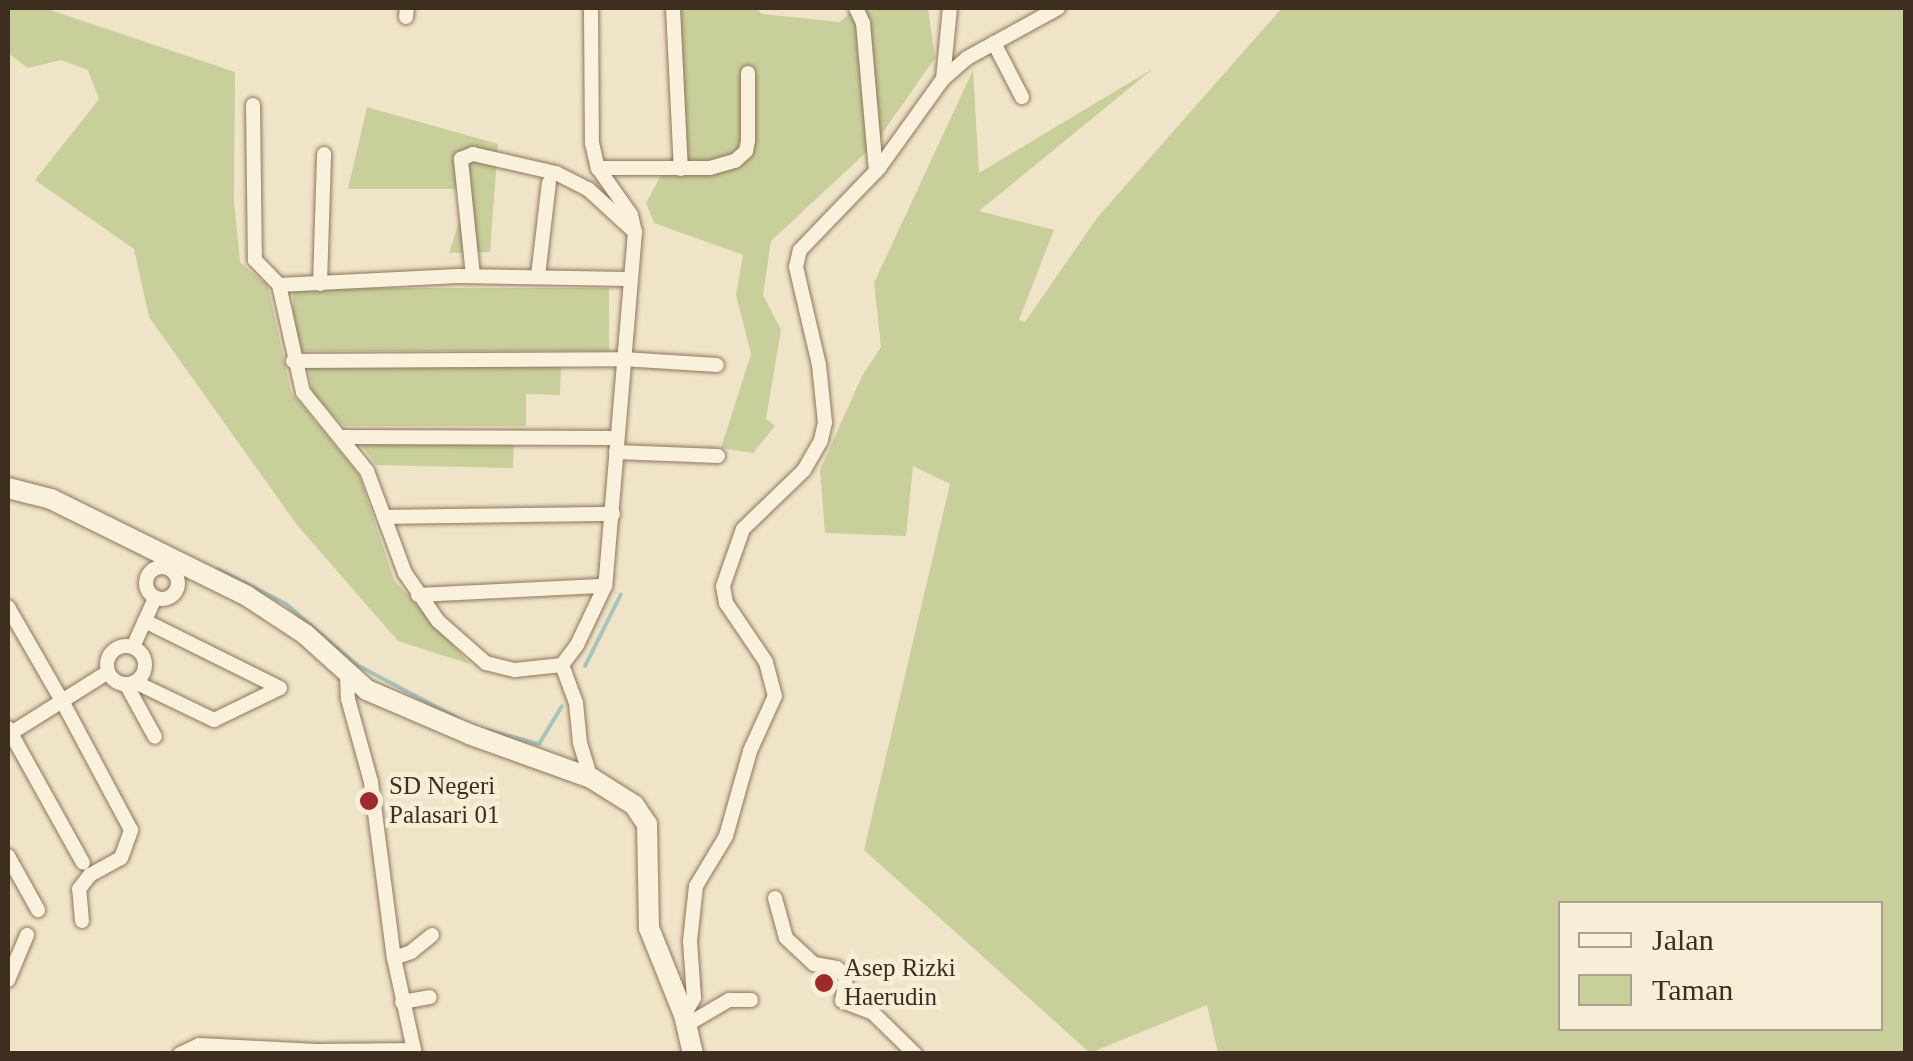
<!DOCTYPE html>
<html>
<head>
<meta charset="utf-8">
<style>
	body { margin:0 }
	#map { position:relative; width:1913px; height:1061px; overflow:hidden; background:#f0e4c8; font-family:Georgia,serif }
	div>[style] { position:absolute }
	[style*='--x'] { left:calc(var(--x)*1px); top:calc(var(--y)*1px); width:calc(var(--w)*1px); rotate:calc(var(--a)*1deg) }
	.green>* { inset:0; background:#c9cf9b; transform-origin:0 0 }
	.stream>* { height:4px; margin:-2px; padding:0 2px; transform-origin:2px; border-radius:2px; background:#a9c4bc }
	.roads { filter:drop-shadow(0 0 2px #8d765c) drop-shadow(0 0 2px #8d765c) }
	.minor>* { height:14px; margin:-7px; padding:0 7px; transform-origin:7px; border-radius:7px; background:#faf1dc }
	.minor>.ring { margin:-7px; padding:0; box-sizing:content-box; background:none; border:14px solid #faf1dc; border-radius:50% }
	.secondary>* { height:20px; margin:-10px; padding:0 10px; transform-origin:10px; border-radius:10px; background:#faf1dc }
	.dots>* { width:28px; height:28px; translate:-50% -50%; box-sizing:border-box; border:5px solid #f7eed8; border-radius:50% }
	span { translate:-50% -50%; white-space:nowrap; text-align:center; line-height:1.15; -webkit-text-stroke:9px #f7eed8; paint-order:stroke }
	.poi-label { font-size:25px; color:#3d2e20 }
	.left { translate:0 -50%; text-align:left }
	.frame { position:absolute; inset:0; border:10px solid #3d2e20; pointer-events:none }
	.legend { position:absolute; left:1558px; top:901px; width:325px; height:130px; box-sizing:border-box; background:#f7eed8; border:2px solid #ada18e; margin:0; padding:12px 18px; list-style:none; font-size:30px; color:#3d2e20 }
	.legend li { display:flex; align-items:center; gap:20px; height:50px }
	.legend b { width:50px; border:2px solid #ada18e }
</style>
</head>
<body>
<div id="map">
	<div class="green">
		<div style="clip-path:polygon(8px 8px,44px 8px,235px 72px,234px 200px,240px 262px,268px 286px,291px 392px,359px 475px,394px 580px,470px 664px,398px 641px,297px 525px,149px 317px,134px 249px,35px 180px,99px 99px,88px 70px,61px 60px,28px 68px,8px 53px)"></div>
		<div style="clip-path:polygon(666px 8px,758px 8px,761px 14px,840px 22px,855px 8px,928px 8px,935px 58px,874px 145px,771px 241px,763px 295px,781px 330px,766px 419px,775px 426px,753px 453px,721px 448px,751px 354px,736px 295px,743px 255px,654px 223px,646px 203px,678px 144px,677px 76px)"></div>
		<div style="clip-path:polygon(evenodd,1282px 8px,1905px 8px,1905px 1053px,1218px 1053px,1207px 1005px,1090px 1053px,864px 850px,950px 484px,913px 466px,906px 536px,825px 533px,820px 470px,862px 376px,881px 347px,874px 283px,973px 70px,979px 173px,1154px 68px,979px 211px,1054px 230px,1019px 320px,1025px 322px,1097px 218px,1282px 8px,1560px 904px,1880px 904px,1880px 1028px,1560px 1028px,1560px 904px)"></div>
		<div style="clip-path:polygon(367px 107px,498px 144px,490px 252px,449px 253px,470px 189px,348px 189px)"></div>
		<div style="left:293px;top:288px;width:316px;height:63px"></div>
		<div style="clip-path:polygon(308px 364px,561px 366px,560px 395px,526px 394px,526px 426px,344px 426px,313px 395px)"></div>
		<div style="clip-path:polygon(514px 439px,513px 468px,376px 465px,358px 440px)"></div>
	</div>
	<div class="stream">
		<div style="--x:218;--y:569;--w:76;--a:27.2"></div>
		<div style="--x:286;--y:604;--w:94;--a:40.7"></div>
		<div style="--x:357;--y:665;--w:115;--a:27.9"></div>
		<div style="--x:585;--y:666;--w:80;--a:-63.4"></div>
		<div style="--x:487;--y:730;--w:54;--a:15.1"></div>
		<div style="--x:539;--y:744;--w:44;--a:-58.8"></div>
	</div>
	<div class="roads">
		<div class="minor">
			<div style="--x:591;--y:8;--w:135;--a:89.6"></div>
			<div style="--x:592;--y:143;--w:26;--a:77"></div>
			<div style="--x:598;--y:168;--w:57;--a:54.9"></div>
			<div style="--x:631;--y:215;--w:17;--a:77"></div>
			<div style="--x:635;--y:232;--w:355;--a:94.8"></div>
			<div style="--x:605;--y:586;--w:65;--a:115.4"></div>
			<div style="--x:577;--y:645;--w:25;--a:127"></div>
			<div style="--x:562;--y:665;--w:40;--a:69.8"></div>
			<div style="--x:576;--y:703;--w:40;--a:84.3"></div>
			<div style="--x:580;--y:743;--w:37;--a:73"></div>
			<div style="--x:673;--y:8;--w:161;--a:87.2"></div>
			<div style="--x:856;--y:8;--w:17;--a:65"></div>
			<div style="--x:863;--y:23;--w:149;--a:85"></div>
			<div style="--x:406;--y:17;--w:9;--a:-84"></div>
			<div style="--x:994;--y:43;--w:61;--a:62.6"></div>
			<div style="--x:943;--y:79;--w:71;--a:-84.4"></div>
			<div style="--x:253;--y:105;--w:155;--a:89.3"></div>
			<div style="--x:255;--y:260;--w:35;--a:46"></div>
			<div style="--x:279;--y:285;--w:110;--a:77.4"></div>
			<div style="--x:303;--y:392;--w:102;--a:51"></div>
			<div style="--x:367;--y:471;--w:109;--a:69.6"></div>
			<div style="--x:405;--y:573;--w:58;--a:55.5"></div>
			<div style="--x:438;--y:621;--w:64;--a:41.2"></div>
			<div style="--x:486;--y:663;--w:30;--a:14"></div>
			<div style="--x:515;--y:670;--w:47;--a:-6.1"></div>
			<div style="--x:598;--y:168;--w:112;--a:0"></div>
			<div style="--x:710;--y:168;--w:26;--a:-16"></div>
			<div style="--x:735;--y:161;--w:15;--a:-42"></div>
			<div style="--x:746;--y:151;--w:10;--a:-79"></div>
			<div style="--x:748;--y:141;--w:68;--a:-90"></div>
			<div style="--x:473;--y:276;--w:118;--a:-95.9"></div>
			<div style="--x:461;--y:159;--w:13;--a:-23"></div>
			<div style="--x:473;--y:154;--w:85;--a:12.9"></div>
			<div style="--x:556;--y:173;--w:36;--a:27"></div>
			<div style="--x:588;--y:189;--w:64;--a:42.5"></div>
			<div style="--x:538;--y:276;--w:94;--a:-83.3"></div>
			<div style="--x:320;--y:284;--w:130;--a:-88.2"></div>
			<div style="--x:279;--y:285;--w:179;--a:-2.9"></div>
			<div style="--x:458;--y:276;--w:171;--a:1"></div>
			<div style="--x:293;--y:361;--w:330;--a:-0.3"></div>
			<div style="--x:623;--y:359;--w:94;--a:3.7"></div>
			<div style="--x:341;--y:437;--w:275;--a:0.2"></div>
			<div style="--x:616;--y:452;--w:102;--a:2.2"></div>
			<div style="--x:384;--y:517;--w:229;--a:-0.8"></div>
			<div class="ring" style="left:146px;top:567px;width:18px;height:18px"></div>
			<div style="--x:418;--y:595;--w:187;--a:-2.8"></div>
			<div style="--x:8;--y:607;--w:108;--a:60.1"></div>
			<div style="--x:62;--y:701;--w:64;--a:147.8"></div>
			<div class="ring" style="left:107px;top:646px;width:24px;height:24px"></div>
			<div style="--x:133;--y:647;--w:54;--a:-65.8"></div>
			<div style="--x:347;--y:674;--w:25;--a:88"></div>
			<div style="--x:348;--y:699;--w:86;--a:74.5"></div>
			<div style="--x:371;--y:782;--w:177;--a:82.6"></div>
			<div style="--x:394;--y:958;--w:98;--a:77.7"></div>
			<div style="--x:135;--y:682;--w:88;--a:25.7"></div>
			<div style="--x:214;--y:720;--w:73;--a:-25.9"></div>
			<div style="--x:280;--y:688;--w:151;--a:-153.6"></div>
			<div style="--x:126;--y:684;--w:60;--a:61.3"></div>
			<div style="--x:8;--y:728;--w:154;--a:60.9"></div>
			<div style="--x:8;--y:856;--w:62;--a:60.9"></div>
			<div style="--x:775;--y:898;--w:41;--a:74.6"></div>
			<div style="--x:786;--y:938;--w:38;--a:43"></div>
			<div style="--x:814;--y:964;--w:23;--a:10"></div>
			<div style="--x:837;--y:968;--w:13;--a:45"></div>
			<div style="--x:846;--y:977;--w:24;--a:99"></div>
			<div style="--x:842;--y:1001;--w:33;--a:21"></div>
			<div style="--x:873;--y:1013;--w:59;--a:44.3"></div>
			<div style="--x:82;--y:921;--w:32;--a:-95"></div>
			<div style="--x:79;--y:889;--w:18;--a:-52"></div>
			<div style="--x:90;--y:875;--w:35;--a:-29"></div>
			<div style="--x:121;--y:858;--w:30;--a:-70"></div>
			<div style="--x:131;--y:830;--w:146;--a:-118.1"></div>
			<div style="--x:62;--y:701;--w:54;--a:-32.2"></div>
			<div style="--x:394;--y:958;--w:18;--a:-19"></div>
			<div style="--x:411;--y:952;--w:27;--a:-39"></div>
			<div style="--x:8;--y:980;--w:49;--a:-67.1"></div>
			<div style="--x:402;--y:1002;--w:28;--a:-10"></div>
			<div style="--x:684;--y:1015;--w:20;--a:-60"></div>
			<div style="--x:694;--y:998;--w:57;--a:-94"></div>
			<div style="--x:690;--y:941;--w:55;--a:-83.8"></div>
			<div style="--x:696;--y:886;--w:58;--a:-59"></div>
			<div style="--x:726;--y:836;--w:88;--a:-74.2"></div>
			<div style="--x:750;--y:751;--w:60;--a:-65.6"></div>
			<div style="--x:775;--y:696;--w:35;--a:-105"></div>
			<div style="--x:766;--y:662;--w:71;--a:-124.1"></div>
			<div style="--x:726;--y:603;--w:17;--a:-100"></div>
			<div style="--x:723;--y:586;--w:60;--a:-70.7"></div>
			<div style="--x:743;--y:529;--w:85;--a:-44"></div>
			<div style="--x:804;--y:470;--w:34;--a:-60"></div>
			<div style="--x:821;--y:440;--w:17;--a:-77"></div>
			<div style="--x:825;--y:423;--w:58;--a:-95.9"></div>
			<div style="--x:819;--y:365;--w:101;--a:-103.2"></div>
			<div style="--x:796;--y:267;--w:17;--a:-77"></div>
			<div style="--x:800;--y:250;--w:114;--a:-46.1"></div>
			<div style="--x:879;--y:168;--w:110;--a:-54.3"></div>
			<div style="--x:943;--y:79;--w:32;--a:-41"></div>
			<div style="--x:967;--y:58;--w:104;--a:-28.8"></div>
			<div style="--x:688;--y:1024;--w:48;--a:-30.3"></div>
			<div style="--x:729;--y:1000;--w:22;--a:0"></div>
			<div style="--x:180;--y:1054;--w:21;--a:-25"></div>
			<div style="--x:199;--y:1045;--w:118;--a:2.9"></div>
			<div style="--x:317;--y:1051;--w:97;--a:-0.6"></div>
		</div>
		<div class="secondary">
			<div style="--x:8;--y:488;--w:44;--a:14.3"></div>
			<div style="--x:51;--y:499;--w:219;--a:26.3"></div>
			<div style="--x:247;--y:596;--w:69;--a:33.2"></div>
			<div style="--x:305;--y:634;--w:84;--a:42.1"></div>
			<div style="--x:367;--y:690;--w:111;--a:23.3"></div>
			<div style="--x:469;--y:734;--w:130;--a:19.8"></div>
			<div style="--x:591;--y:778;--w:51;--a:32.1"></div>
			<div style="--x:634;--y:805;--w:23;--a:56"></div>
			<div style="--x:647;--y:824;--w:104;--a:88.9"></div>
			<div style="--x:649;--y:928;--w:94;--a:68.1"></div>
			<div style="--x:684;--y:1015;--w:40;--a:77"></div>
		</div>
	</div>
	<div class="dots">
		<div style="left:369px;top:801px;background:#9e2a2b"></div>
		<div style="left:824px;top:983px;background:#9e2a2b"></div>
	</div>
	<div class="poi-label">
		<span class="left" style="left:389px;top:801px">SD Negeri<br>Palasari 01</span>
		<span class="left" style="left:844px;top:983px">Asep Rizki<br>Haerudin</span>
	</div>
	<div class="frame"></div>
	<ul class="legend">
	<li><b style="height:12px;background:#faf1dc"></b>Jalan</li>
	<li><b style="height:28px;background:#c9cf9b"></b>Taman</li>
	</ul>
</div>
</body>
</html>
